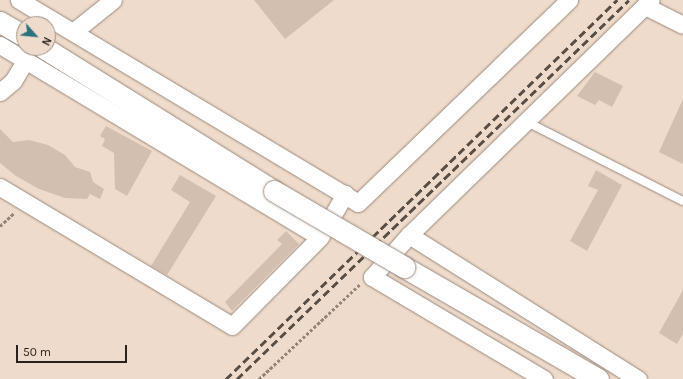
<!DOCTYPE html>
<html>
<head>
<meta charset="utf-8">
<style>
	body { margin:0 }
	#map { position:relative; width:683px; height:379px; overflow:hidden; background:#eedbcb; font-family:Karla,sans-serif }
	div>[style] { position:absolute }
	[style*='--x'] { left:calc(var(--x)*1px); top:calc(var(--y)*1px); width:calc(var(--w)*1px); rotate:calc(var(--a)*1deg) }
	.building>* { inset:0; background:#d2bfb0 }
	.path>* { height:2.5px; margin-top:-1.25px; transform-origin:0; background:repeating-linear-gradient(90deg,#92857a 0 3px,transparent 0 5px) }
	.roads { filter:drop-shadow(0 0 1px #9b897b) drop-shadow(0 0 1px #9b897b) }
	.service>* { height:8px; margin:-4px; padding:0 4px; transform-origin:4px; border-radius:4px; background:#fff }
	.minor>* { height:17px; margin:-8.5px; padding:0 8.5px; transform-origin:8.5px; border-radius:8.5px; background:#fff }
	.tertiary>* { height:21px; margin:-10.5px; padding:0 10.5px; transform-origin:10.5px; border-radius:10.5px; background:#fff }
	.rail>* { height:3px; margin-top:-1.5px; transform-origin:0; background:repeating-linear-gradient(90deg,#574d45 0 8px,transparent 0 12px) }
	.bridges { filter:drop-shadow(0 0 1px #9b897b) drop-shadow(0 0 1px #9b897b) }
	.tertiary-bridge>* { height:21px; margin:-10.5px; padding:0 10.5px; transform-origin:10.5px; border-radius:10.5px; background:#fff }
	span { translate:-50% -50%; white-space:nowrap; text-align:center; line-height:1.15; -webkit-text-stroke:3px #eedbcb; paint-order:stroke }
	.north { position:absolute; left:16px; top:16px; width:40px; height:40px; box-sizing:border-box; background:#eedbcb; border:1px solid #9f9185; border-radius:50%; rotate:117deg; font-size:11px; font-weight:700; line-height:16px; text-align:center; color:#29221c }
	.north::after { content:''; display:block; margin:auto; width:14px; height:18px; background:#2b727e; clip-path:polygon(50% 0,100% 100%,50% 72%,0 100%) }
	.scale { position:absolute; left:16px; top:345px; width:111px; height:18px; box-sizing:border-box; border:2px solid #29221c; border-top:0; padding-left:5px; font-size:12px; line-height:14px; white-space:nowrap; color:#29221c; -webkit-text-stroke:3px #eedbcb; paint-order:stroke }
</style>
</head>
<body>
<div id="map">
	<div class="building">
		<div style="clip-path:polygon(254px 0,334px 0,285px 39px)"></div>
		<div style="clip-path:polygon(595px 72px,623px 86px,612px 107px,599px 100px,595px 105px,577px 96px)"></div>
		<div style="clip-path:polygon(683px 99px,683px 164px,659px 152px)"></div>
		<div style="clip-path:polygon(106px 126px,152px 151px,127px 196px,115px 189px,114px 153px,102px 146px,105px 139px,100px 136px)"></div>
		<div style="clip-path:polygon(0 129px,13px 142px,29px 140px,48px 145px,65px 155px,75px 167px,90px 172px,93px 182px,104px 189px,100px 199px,90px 194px,87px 199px,65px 198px,39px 189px,16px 176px,0 163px)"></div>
		<div style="clip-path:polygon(596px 170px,622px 185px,587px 251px,570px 241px,598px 190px,588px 186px)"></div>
		<div style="clip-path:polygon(180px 175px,216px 196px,167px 275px,151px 266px,190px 202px,171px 190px)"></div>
		<div style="clip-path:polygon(286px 231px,299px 244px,232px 311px,225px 302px,282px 244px,277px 240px)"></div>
		<div style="clip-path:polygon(683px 290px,683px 334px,677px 344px,659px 333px)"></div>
	</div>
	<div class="path">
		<div style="--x:0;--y:226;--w:19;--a:-43"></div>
		<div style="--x:259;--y:379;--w:139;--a:-43.2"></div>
	</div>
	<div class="roads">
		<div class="service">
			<div style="--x:525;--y:121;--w:177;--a:26.9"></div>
		</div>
		<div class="minor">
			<div style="--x:19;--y:0;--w:395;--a:30.9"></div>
			<div style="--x:358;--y:203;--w:293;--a:-43.9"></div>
			<div style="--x:645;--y:6;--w:42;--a:26.6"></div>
			<div style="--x:73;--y:32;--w:51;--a:-38.7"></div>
			<div style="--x:0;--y:45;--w:373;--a:31"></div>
			<div style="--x:0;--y:92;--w:17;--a:-40"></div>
			<div style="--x:13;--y:81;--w:23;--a:-59"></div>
			<div style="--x:0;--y:187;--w:270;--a:30.9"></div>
			<div style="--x:232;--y:326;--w:125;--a:-45.3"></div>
			<div style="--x:320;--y:237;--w:50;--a:-59.8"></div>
			<div style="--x:409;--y:235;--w:271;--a:32.2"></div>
			<div style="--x:544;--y:379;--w:200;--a:-149.3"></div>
			<div style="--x:372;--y:277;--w:56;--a:-48.6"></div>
			<div style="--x:409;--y:235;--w:337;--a:-44.2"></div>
		</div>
		<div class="tertiary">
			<div style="--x:0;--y:22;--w:28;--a:30"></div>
			<div style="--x:44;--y:48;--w:271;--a:31.9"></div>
			<div style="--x:404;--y:267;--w:224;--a:30"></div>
		</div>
	</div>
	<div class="rail">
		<div style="--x:226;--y:379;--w:545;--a:-44.11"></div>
		<div style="--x:237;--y:379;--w:545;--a:-44.03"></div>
	</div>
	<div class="bridges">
		<div class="tertiary-bridge">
			<div style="--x:274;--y:191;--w:151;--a:30.3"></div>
		</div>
	</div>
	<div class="north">N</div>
	<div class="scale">50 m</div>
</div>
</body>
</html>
